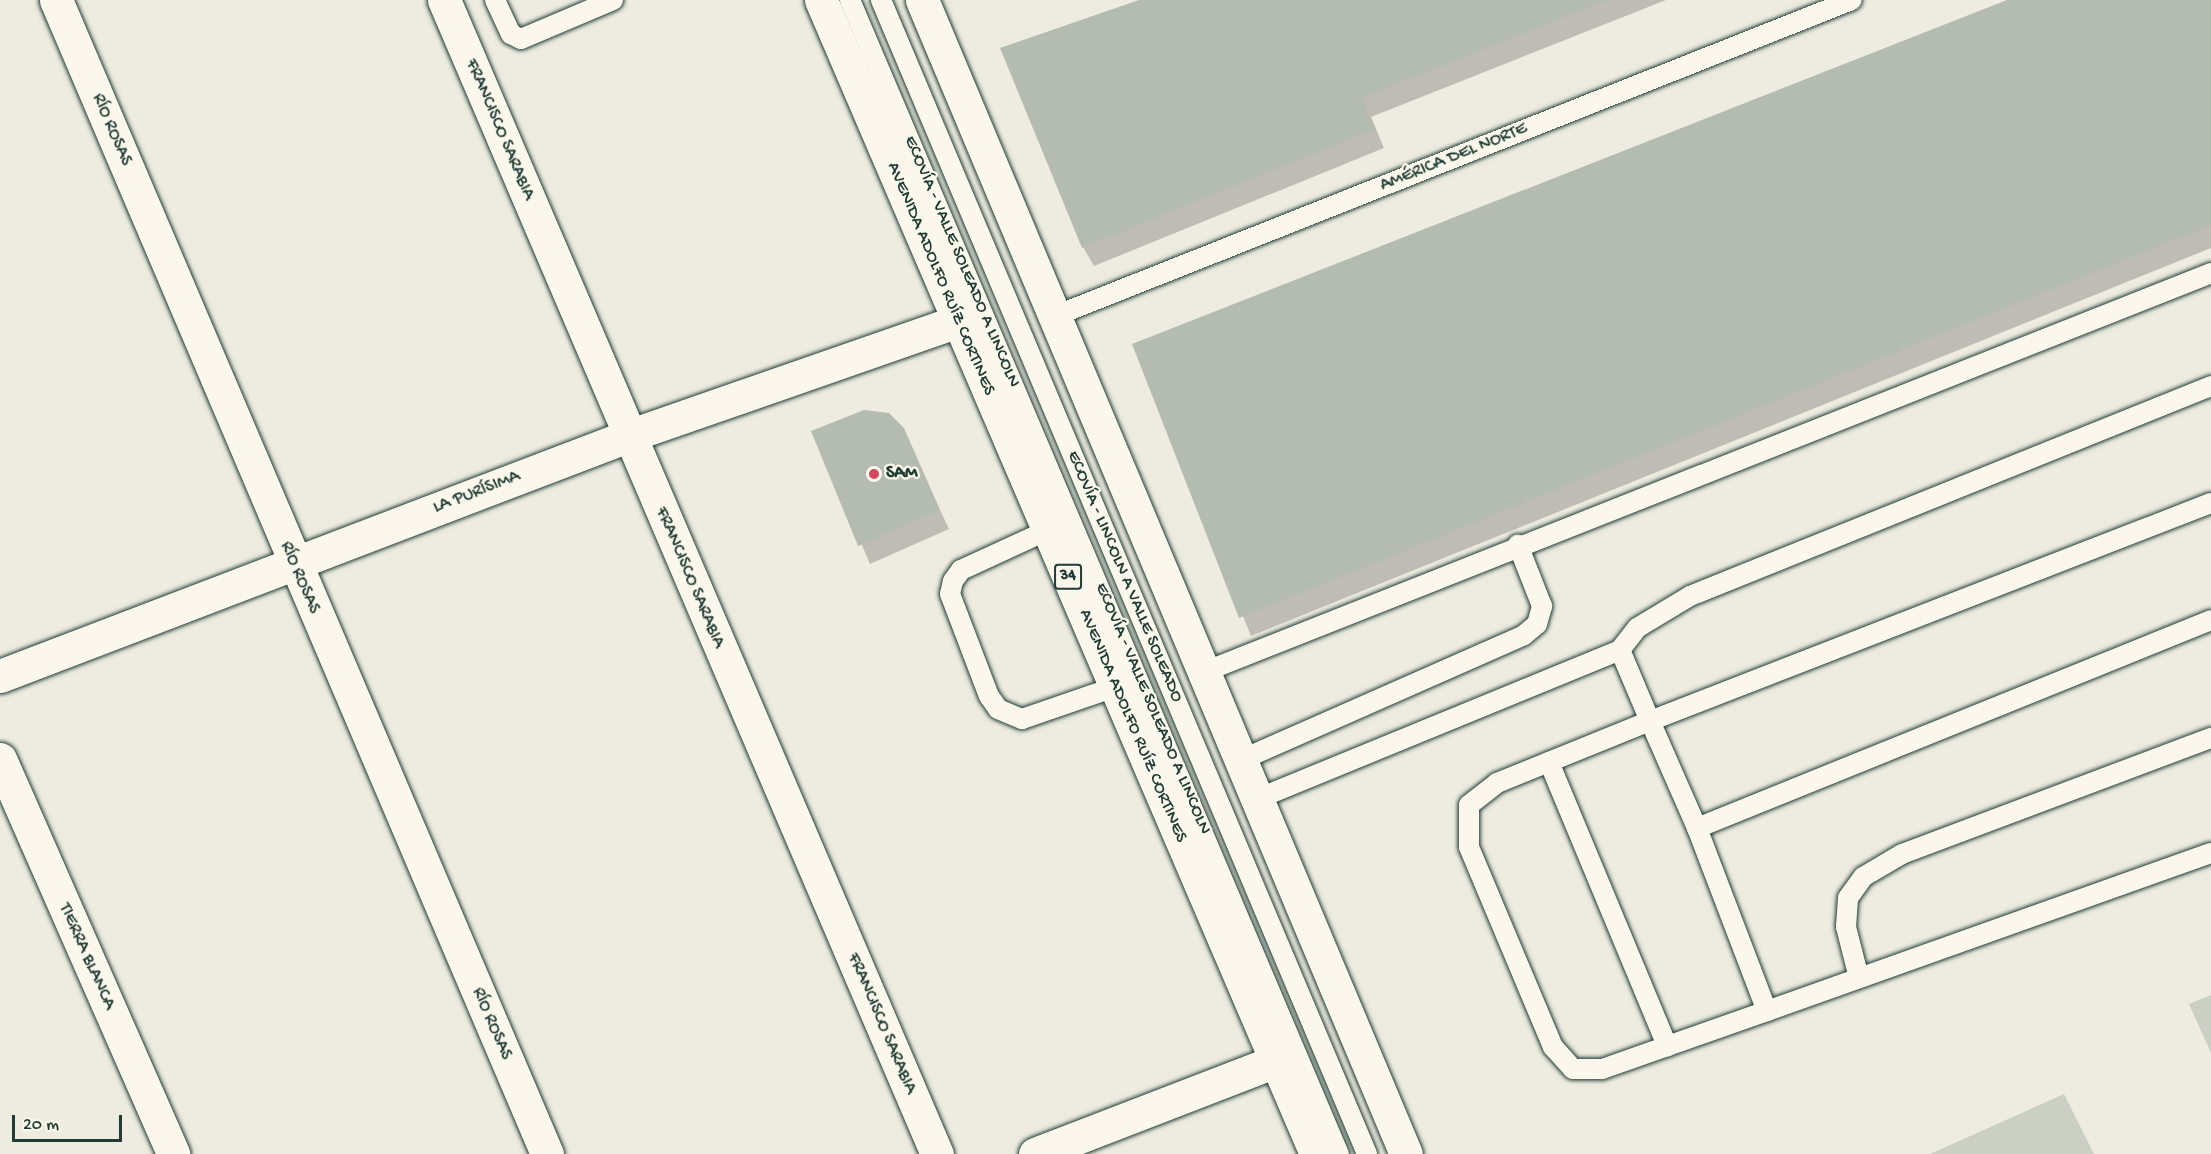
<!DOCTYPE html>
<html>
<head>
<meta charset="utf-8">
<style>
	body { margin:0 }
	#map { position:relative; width:2211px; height:1154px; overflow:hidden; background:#eeece1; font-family:"Gochi Hand",sans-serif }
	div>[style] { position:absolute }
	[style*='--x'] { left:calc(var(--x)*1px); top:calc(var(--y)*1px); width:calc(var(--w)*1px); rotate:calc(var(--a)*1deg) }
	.green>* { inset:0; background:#cbcfc4 }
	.shadow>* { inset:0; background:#0003 }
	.building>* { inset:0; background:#b4bbb0 }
	.roads { filter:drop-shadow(0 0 2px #1f3d34) drop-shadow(0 0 2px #1f3d34) }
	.lane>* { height:20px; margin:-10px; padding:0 10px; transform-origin:10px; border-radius:10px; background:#fbf7ec }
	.street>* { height:33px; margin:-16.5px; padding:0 16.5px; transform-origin:16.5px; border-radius:16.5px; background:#fbf7ec }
	.primary>* { height:33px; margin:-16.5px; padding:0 16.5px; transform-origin:16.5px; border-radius:16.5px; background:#fbf7ec }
	.dots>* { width:16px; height:16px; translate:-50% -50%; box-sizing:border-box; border:3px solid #fbf7ec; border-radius:50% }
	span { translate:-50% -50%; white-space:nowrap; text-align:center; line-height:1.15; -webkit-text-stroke:4.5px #fbf7ec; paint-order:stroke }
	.shield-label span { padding:2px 4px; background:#fbf7ec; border:2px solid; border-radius:4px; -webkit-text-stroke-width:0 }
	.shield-label { font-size:16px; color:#1f3d34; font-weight:700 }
	.street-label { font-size:18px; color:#1f3d34 }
	.poi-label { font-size:18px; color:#1f3d34; font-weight:700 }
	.left { translate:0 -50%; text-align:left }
	.scale { position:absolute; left:12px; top:1115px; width:110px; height:27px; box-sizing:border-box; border:3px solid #1f3d34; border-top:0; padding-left:8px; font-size:18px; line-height:21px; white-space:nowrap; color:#1f3d34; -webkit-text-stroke:4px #fbf7ec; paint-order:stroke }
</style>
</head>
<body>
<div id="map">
	<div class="green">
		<div style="clip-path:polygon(2211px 995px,2211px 1053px,2189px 1004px)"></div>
		<div style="clip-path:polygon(2064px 1094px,2094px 1154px,1930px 1154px)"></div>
	</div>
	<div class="shadow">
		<div style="clip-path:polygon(1143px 0,1666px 0,1371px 117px,1384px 148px,1094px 266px,1083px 247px)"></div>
		<div style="clip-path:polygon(2009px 0,2211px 0,2211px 248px,1251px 636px,1134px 345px)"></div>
		<div style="clip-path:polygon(902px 429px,949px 529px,870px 564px,813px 431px)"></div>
	</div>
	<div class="building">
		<div style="clip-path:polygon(1139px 0,1608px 0,1361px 98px,1375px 129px,1082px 248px,1000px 48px)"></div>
		<div style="clip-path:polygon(2007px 0,2211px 0,2211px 225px,1239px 618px,1132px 344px)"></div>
		<div style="clip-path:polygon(864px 410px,889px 413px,904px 428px,940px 510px,858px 546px,811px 431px)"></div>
	</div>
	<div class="roads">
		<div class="lane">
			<div style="--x:495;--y:0;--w:38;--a:65"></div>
			<div style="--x:511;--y:34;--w:11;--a:27"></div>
			<div style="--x:521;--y:39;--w:100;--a:-23"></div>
			<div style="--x:850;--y:0;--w:1253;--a:67.04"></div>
			<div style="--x:881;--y:0;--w:1252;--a:67.16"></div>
			<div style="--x:1055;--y:316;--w:857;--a:-21.63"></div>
			<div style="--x:1048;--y:530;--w:96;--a:155.3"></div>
			<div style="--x:961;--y:570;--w:14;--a:126"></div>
			<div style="--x:953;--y:581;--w:13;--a:103"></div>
			<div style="--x:950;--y:594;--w:109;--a:69.1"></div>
			<div style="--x:989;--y:696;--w:16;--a:55"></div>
			<div style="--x:998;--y:709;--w:26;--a:23"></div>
			<div style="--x:1022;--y:719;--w:98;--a:-19"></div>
			<div style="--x:1620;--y:650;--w:28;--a:-52"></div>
			<div style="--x:1637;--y:628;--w:62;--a:-31.1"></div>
			<div style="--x:1690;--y:596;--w:562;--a:-21.95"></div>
			<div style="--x:1204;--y:672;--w:1083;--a:-21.61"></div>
			<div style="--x:1241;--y:760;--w:309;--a:-23.8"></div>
			<div style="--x:1524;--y:635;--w:17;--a:-40"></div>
			<div style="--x:1537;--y:624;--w:19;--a:-74"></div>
			<div style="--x:1542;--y:606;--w:66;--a:-111.5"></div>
			<div style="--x:1549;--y:762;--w:308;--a:67.4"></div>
			<div style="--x:1257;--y:799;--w:392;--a:-22.3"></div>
			<div style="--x:1620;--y:650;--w:77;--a:67.1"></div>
			<div style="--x:1650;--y:721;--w:117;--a:66.3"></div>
			<div style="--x:1697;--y:828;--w:196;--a:69.1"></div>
			<div style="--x:1767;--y:1011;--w:175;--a:160.6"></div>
			<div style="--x:1602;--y:1069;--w:29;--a:180"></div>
			<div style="--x:1573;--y:1069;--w:30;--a:-132"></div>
			<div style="--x:1553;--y:1047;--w:217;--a:-112.8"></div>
			<div style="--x:1469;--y:847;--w:42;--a:-90"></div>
			<div style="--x:1469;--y:805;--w:36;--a:-38"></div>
			<div style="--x:1497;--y:783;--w:165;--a:-22.1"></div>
			<div style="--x:1650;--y:721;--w:602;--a:-21.24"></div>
			<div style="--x:1697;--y:828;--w:554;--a:-22.03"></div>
			<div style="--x:1859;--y:978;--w:53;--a:-104.3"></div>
			<div style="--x:1846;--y:927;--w:29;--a:-86"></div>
			<div style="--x:1848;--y:898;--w:26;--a:-54"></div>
			<div style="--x:1863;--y:877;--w:45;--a:-30.5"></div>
			<div style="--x:1902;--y:854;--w:330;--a:-20.6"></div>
			<div style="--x:1767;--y:1011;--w:471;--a:-19.6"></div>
		</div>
		<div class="street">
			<div style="--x:56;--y:0;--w:1254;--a:66.95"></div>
			<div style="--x:444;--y:0;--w:1255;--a:66.87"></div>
			<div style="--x:0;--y:676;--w:672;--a:-20.92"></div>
			<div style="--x:628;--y:436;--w:349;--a:-19.2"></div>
			<div style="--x:0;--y:759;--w:431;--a:66.3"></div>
			<div style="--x:1035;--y:1154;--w:258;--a:-21.1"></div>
		</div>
		<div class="primary">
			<div style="--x:821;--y:0;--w:1256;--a:66.78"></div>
			<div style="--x:922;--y:0;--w:1251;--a:67.25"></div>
		</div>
	</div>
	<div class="dots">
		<div style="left:874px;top:474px;background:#d1495b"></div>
	</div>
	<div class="shield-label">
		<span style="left:1068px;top:577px">34</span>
	</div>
	<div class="street-label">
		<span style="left:111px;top:130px;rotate:67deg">RÍO ROSAS</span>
		<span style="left:499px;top:130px;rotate:67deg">FRANCISCO SARABIA</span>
		<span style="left:1454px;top:158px;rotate:-22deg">AMÉRICA DEL NORTE</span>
		<span style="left:961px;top:262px;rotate:67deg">ECOVÍA - VALLE SOLEADO A LINCOLN</span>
		<span style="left:940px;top:279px;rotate:67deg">AVENIDA ADOLFO RUÍZ CORTINES</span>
		<span style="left:477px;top:493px;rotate:-21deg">LA PURÍSIMA</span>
		<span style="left:1124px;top:577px;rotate:67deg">ECOVÍA - LINCOLN A VALLE SOLEADO</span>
		<span style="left:299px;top:578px;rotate:67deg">RÍO ROSAS</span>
		<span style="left:689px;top:578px;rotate:67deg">FRANCISCO SARABIA</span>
		<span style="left:1152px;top:709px;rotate:67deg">ECOVÍA - VALLE SOLEADO A LINCOLN</span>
		<span style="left:1132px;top:726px;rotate:67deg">AVENIDA ADOLFO RUÍZ CORTINES</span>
		<span style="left:86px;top:957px;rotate:66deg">TIERRA BLANCA</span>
		<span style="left:491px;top:1024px;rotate:67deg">RÍO ROSAS</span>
		<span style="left:881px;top:1024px;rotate:67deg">FRANCISCO SARABIA</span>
	</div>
	<div class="poi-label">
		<span class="left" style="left:886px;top:474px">SAM</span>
	</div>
	<div class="scale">20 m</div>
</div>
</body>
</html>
